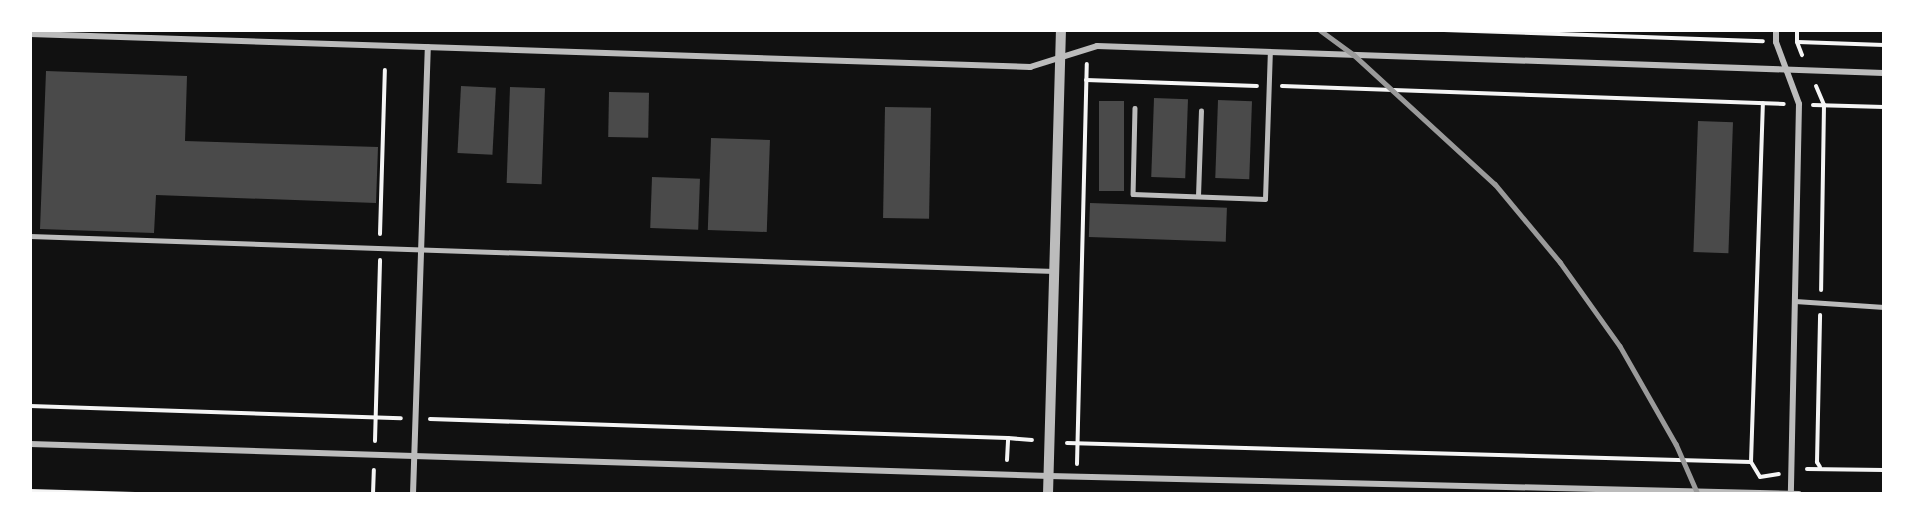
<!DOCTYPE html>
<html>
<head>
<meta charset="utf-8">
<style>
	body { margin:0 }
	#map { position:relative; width:1914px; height:524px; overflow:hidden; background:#111; font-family:"Noto Serif",serif }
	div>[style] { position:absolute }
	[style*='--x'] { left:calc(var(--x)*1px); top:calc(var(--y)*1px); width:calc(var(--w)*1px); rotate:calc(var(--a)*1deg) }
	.building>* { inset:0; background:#4a4a4a; transform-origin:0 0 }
	.path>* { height:4px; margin:-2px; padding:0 2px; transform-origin:2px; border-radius:2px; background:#f5f5f5 }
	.service>* { height:4.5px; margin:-2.25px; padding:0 2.25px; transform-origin:2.25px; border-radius:2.25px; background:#bcbcbc }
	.minor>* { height:6px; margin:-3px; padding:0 3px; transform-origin:3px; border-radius:3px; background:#bcbcbc }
	.tertiary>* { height:10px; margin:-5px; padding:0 5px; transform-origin:5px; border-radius:5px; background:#bcbcbc }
	.rail>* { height:4.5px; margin:-2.25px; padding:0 2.25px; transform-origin:2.25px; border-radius:2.25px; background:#9a9a9a }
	span { translate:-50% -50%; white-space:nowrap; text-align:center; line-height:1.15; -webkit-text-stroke:6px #fff; paint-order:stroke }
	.frame { position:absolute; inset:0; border:32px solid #fff; pointer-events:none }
</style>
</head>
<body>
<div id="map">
	<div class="building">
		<div style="clip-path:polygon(46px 71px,187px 76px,185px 141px,378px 147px,376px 203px,156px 195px,154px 233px,40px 229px)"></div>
		<div style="left:461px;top:86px;width:35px;height:67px;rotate:3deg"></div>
		<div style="left:510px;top:87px;width:35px;height:96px;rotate:2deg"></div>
		<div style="left:609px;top:92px;width:40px;height:45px;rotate:1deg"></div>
		<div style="left:1154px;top:98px;width:34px;height:79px;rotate:2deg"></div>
		<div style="left:1218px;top:100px;width:34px;height:78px;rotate:2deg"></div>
		<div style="left:1099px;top:101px;width:25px;height:90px"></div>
		<div style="left:885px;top:107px;width:46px;height:111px;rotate:1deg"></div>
		<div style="left:1698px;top:121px;width:35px;height:131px;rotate:2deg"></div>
		<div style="left:711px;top:138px;width:59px;height:92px;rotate:2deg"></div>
		<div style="left:652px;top:177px;width:48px;height:51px;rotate:2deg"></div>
		<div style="left:1090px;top:203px;width:137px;height:34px;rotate:2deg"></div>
	</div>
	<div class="path">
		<div style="--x:1444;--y:30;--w:319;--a:2"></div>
		<div style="--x:1797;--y:30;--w:12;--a:90"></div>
		<div style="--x:1797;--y:42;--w:14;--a:69"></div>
		<div style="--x:1798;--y:42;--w:86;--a:2"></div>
		<div style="--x:1086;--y:80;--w:171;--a:2"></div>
		<div style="--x:1282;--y:86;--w:502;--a:2.05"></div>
		<div style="--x:1816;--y:86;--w:21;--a:67"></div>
		<div style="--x:1824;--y:105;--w:185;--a:90.9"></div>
		<div style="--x:1813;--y:105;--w:71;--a:1.6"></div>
		<div style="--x:380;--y:234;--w:164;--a:-88.3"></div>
		<div style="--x:30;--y:406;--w:371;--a:1.9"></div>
		<div style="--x:430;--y:419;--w:578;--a:1.88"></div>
		<div style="--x:375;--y:441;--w:181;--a:-88.4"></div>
		<div style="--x:1067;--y:443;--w:684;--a:1.59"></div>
		<div style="--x:1751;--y:462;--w:17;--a:59"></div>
		<div style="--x:1760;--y:477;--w:19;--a:-9"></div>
		<div style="--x:1007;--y:460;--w:22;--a:-87"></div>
		<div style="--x:1008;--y:438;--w:24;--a:5"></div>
		<div style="--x:1751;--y:462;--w:359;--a:-88.1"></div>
		<div style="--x:1077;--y:464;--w:400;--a:-88.6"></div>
		<div style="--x:1820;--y:467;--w:6;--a:-121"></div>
		<div style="--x:1817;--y:462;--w:147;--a:-88.8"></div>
		<div style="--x:1807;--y:469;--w:77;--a:0.7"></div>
		<div style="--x:30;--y:491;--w:105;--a:1.6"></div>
		<div style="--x:373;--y:494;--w:24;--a:-88"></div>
	</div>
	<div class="service">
		<div style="--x:1135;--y:108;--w:86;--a:91.3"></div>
		<div style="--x:1133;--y:194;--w:132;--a:2.2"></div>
		<div style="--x:1265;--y:199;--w:147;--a:-88.1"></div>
		<div style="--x:1198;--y:196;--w:85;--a:-88"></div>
		<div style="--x:30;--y:236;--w:1025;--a:1.96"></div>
		<div style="--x:1795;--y:301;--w:89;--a:3.9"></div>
	</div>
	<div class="minor">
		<div style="--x:1776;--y:30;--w:12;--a:90"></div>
		<div style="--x:1776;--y:42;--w:66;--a:69.6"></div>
		<div style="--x:1799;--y:104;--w:390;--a:91.2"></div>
		<div style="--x:30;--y:34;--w:1001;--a:1.89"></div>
		<div style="--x:1030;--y:67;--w:70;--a:-17.4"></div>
		<div style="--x:1097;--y:46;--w:787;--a:1.96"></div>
		<div style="--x:30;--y:444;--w:1020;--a:1.8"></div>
		<div style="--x:1049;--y:476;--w:750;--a:1.37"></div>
		<div style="--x:413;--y:494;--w:447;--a:-88.1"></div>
	</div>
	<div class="tertiary">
		<div style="--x:1048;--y:494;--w:464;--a:-88.4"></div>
	</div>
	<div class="rail">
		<div style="--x:1320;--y:30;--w:42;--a:36.3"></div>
		<div style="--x:1354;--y:55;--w:191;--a:42.5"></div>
		<div style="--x:1495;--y:184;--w:102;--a:50.2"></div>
		<div style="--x:1560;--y:262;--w:103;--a:54.5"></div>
		<div style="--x:1620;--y:346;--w:113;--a:60.3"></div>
		<div style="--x:1676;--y:444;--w:55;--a:66.3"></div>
	</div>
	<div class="frame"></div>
</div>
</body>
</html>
